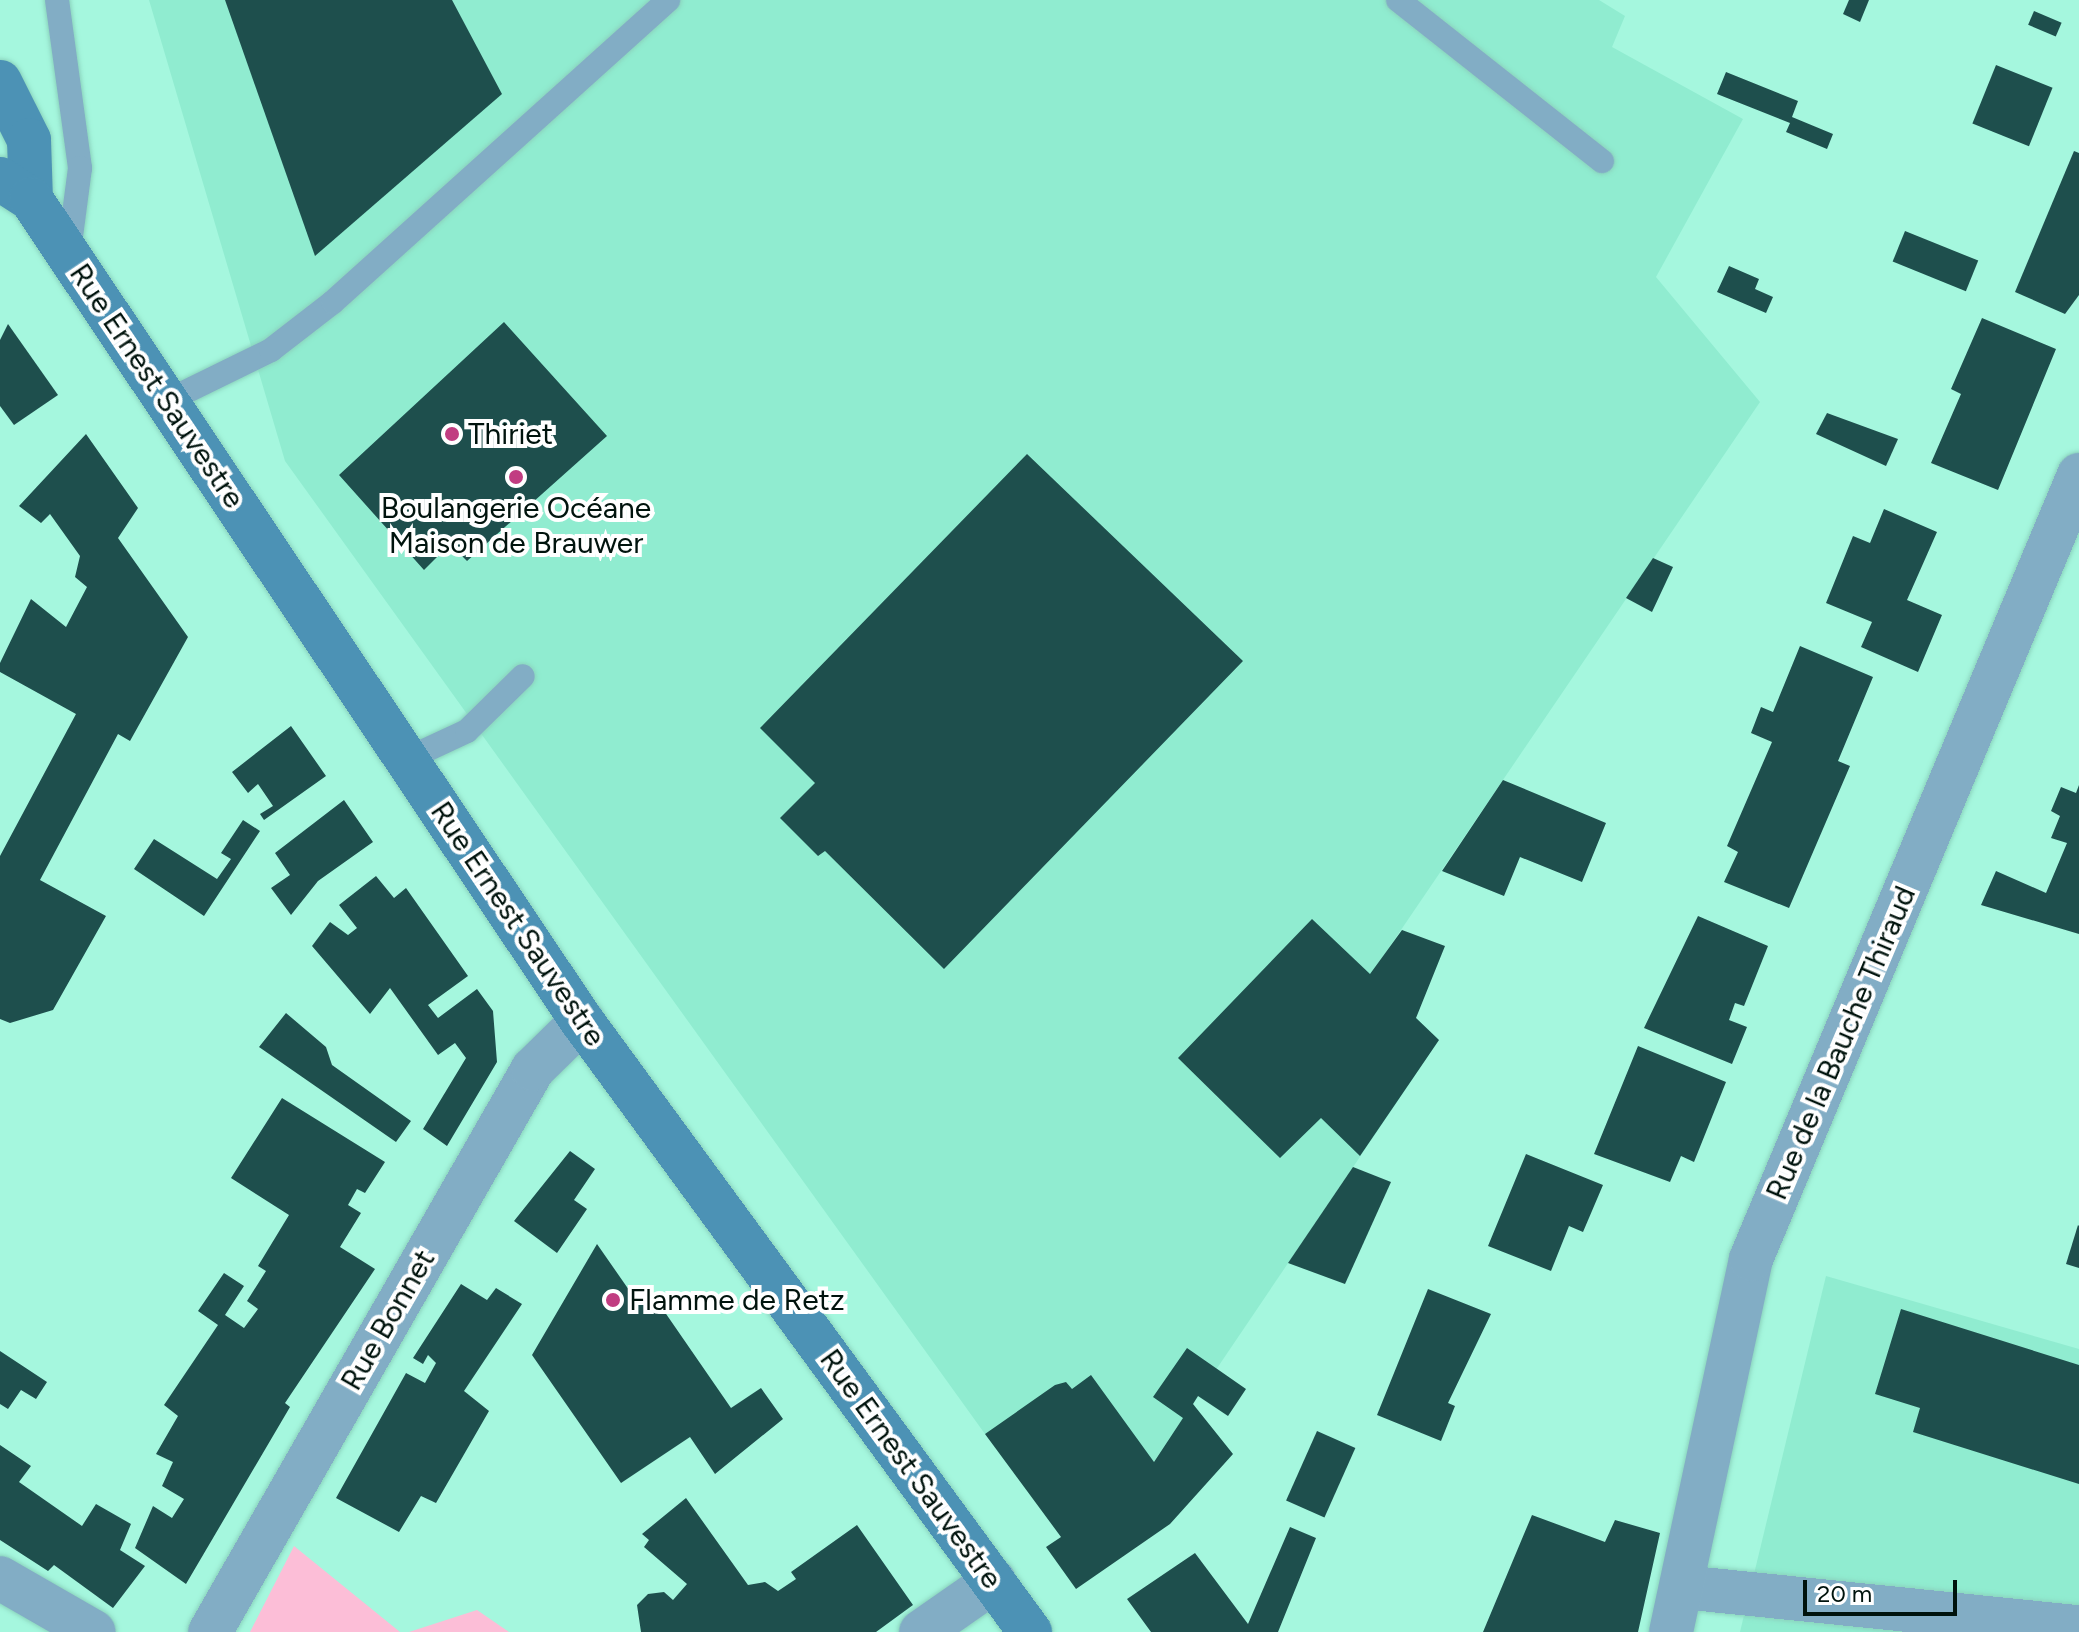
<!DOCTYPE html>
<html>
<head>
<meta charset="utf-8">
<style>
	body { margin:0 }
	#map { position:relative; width:2079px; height:1632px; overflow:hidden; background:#a5f7de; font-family:Figtree,sans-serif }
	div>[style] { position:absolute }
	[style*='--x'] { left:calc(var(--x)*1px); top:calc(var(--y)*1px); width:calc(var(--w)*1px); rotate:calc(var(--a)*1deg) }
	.built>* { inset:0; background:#90ecd0 }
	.green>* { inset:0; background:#fcbed7 }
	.building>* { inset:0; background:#1e4f4d; transform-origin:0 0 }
	.roads { filter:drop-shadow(0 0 2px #8bd3bd) drop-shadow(0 0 2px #8bd3bd) }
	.lane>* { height:24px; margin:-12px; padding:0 12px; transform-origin:12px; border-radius:12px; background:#82adc5 }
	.street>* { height:44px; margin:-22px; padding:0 22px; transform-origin:22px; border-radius:22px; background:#82adc5 }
	.secondary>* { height:44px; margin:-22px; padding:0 22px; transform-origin:22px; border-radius:22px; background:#4c92b5 }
	.dots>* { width:22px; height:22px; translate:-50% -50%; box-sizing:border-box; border:4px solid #fff; border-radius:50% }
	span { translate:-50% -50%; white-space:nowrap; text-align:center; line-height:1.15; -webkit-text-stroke:8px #fff; paint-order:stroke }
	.street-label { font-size:30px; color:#00130d }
	.poi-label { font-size:30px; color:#00130d }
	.left { translate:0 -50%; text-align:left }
	.scale { position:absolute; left:1803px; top:1580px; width:154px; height:36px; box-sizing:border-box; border:4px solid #00130d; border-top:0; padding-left:10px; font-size:24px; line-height:28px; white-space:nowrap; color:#00130d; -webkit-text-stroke:6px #fff; paint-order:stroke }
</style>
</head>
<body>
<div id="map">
	<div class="built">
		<div style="clip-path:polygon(149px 0,1599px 0,1625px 16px,1612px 47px,1743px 119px,1656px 277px,1760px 402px,1371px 974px,1439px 1040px,1138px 1485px,985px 1434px,285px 461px)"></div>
		<div style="clip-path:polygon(1826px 1276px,2079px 1349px,2079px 1632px,1740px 1632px)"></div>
	</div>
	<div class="green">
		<div style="clip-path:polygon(294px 1546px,400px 1632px,250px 1632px)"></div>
		<div style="clip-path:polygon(477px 1610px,509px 1632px,409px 1632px)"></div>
	</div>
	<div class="building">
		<div style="clip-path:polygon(225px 0,452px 0,502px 94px,315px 256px)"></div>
		<div style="clip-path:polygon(1849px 0,1869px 0,1860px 22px,1843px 14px)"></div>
		<div style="left:2034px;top:11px;width:30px;height:15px;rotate:23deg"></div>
		<div style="left:1996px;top:65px;width:61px;height:63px;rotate:22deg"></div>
		<div style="clip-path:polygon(1726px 72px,1798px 101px,1792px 117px,1833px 134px,1827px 149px,1786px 132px,1790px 123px,1717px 94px)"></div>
		<div style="clip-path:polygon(2074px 151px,2079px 153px,2079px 295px,2065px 314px,2015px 292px)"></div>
		<div style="left:1905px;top:231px;width:79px;height:33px;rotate:22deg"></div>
		<div style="clip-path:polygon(1729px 266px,1759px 279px,1755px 289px,1773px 297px,1766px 313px,1717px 292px)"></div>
		<div style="clip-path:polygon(1982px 318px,2056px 349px,1998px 490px,1931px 463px,1961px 394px,1951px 389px)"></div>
		<div style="clip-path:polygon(504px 322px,607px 436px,467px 561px,450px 544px,424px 570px,339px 475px)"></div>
		<div style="clip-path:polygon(8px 324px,58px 395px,14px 425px,0 406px,0 340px)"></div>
		<div style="clip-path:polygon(1827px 413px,1898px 439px,1886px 466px,1816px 434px)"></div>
		<div style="clip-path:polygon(86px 434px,138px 508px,118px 538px,188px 637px,130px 741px,118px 734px,40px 880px,106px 916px,53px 1010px,10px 1023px,0 1019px,0 856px,76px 714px,0 672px,0 663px,31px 599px,66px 627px,87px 587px,75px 577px,80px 556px,50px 514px,41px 523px,19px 506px)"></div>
		<div style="clip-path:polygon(1027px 454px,1243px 661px,944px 969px,825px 851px,818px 856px,780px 818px,815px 783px,760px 728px)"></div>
		<div style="clip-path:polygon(1884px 509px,1937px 532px,1907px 600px,1942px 615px,1918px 672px,1861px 647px,1872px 622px,1826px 603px,1853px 536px,1870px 543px)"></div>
		<div style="clip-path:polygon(1653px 558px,1673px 567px,1652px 612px,1626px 598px)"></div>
		<div style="clip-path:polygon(1800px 646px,1873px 677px,1838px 761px,1850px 766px,1789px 908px,1724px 882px,1738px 852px,1727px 846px,1772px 742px,1751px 733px,1761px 707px,1773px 712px)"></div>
		<div style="clip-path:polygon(291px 726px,326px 776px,264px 820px,260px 814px,273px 806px,258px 784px,248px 793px,232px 772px)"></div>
		<div style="clip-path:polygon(1503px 780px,1606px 823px,1582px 882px,1520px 857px,1504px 896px,1442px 871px)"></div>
		<div style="clip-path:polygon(2079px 785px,2079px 934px,1981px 905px,1996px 871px,2046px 893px,2067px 843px,2051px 838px,2060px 816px,2051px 811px,2061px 787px,2076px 793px)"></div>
		<div style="clip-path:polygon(344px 800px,373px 842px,318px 881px,291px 915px,271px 888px,290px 875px,275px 853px)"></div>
		<div style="clip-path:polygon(243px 820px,260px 831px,204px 916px,134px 869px,154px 839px,217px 879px,231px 859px,221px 853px)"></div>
		<div style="clip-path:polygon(376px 876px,394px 898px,406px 888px,468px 976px,428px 1005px,438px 1018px,477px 989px,493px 1011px,497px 1062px,447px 1146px,423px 1129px,466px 1058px,455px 1043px,438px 1055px,390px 988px,370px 1014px,312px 946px,330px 922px,348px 935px,357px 928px,339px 905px)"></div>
		<div style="clip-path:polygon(1698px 916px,1768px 946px,1744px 1006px,1735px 1003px,1729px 1020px,1747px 1027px,1732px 1064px,1644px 1028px)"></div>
		<div style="clip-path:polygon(1312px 919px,1370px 974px,1402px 930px,1445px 946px,1416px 1018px,1439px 1040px,1360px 1156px,1321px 1118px,1280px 1158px,1178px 1058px)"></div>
		<div style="clip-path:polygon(286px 1013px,326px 1047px,332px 1065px,411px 1121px,396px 1142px,259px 1047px)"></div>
		<div style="clip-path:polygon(1638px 1046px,1726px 1082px,1694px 1162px,1681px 1156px,1670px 1182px,1594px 1154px)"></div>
		<div style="clip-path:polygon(282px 1098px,385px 1162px,365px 1193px,357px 1189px,348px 1205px,361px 1213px,340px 1247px,375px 1269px,285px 1403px,290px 1407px,186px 1584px,135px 1548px,153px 1506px,172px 1518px,184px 1499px,162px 1486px,173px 1462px,156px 1454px,178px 1416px,164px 1405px,218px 1325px,198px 1311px,224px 1273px,244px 1286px,225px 1315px,244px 1328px,258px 1309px,247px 1301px,266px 1271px,258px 1266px,289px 1215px,231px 1178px)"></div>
		<div style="clip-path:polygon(570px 1151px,595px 1169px,574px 1200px,587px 1209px,557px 1253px,514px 1221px)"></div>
		<div style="clip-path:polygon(1526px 1154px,1603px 1185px,1583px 1232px,1569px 1226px,1551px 1271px,1488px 1246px)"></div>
		<div style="clip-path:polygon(1353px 1167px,1391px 1182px,1345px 1284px,1288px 1263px)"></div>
		<div style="clip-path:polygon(2078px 1225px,2079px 1226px,2079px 1268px,2066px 1264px)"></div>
		<div style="clip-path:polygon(597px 1244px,629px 1290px,653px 1295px,731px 1408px,761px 1388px,783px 1419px,715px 1474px,690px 1437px,621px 1483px,532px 1355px)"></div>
		<div style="clip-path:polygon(461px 1284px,487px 1300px,496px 1288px,522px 1304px,464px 1391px,489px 1411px,436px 1503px,421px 1496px,399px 1532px,336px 1498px,406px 1373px,425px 1383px,436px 1363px,428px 1355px,423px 1364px,413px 1358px)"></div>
		<div style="clip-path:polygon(1428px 1289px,1491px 1314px,1448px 1403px,1455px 1406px,1441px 1441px,1377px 1415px)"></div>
		<div style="clip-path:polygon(1901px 1309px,2079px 1365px,2079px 1484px,1913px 1432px,1920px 1408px,1875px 1394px)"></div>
		<div style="clip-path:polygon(1187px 1348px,1246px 1389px,1228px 1416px,1198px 1396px,1193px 1404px,1233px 1454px,1170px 1524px,1076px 1589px,1046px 1547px,1061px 1537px,985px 1434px,1055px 1385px,1066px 1382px,1072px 1389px,1091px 1375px,1154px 1462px,1183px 1418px,1153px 1397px)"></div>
		<div style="clip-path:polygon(0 1351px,47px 1382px,36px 1399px,21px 1390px,8px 1409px,0 1404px)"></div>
		<div style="left:1317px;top:1431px;width:42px;height:76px;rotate:24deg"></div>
		<div style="clip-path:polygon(0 1445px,31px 1466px,19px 1482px,82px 1526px,96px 1504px,131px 1524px,120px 1550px,145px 1566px,113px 1608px,54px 1565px,48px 1571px,0 1540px)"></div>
		<div style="clip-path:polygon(686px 1498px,748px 1585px,765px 1582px,778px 1591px,796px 1579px,791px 1572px,857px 1525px,913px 1605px,876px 1632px,641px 1632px,637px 1605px,648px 1594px,664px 1592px,673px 1600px,687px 1584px,644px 1547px,649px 1540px,642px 1534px)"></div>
		<div style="clip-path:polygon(1532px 1515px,1605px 1542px,1615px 1520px,1660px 1533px,1638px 1632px,1483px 1632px)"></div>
		<div style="clip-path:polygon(1290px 1527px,1316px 1538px,1278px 1632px,1151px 1632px,1127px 1599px,1195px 1553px,1248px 1624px)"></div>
	</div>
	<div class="roads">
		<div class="lane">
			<div style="--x:57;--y:0;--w:170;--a:82.2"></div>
			<div style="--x:80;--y:168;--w:85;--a:97.5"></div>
			<div style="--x:1398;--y:0;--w:260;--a:38.3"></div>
			<div style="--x:167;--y:401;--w:116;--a:-26.1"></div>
			<div style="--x:271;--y:350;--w:78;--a:-37.7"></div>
			<div style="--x:333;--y:302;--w:451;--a:-42"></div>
			<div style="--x:407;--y:759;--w:66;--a:-25"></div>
			<div style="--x:467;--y:731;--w:78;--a:-44.5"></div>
		</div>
		<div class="street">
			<div style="--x:0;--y:1578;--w:108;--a:29.9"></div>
			<div style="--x:1682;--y:1587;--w:399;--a:5.8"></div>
			<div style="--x:210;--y:1632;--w:649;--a:-60.16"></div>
			<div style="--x:533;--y:1069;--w:69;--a:-44.4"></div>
			<div style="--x:921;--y:1632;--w:89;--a:-34.9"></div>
			<div style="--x:1671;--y:1632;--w:381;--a:-77.9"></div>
			<div style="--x:1751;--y:1259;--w:850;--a:-67.3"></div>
		</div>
		<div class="secondary">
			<div style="--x:0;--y:82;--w:65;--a:63.4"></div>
			<div style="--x:29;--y:140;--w:59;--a:88.1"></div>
			<div style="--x:0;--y:179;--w:37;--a:33"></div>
			<div style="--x:31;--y:199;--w:990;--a:56.17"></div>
			<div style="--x:582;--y:1021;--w:758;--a:53.75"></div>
		</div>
	</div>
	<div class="dots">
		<div style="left:452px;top:434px;background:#c13d81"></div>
		<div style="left:516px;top:477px;background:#c13d81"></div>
		<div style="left:613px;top:1300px;background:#c13d81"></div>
	</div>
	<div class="street-label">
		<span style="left:157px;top:386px;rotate:56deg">Rue Ernest Sauvestre</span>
		<span style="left:518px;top:924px;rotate:56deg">Rue Ernest Sauvestre</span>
		<span style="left:1841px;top:1043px;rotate:-67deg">Rue de la Bauche Thiraud</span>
		<span style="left:388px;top:1320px;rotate:-60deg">Rue Bonnet</span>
		<span style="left:911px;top:1469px;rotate:54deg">Rue Ernest Sauvestre</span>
	</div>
	<div class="poi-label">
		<span class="left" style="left:468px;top:434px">Thiriet</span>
		<span style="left:516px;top:525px">Boulangerie Océane<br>Maison de Brauwer</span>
		<span class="left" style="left:629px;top:1300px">Flamme de Retz</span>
	</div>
	<div class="scale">20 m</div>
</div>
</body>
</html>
